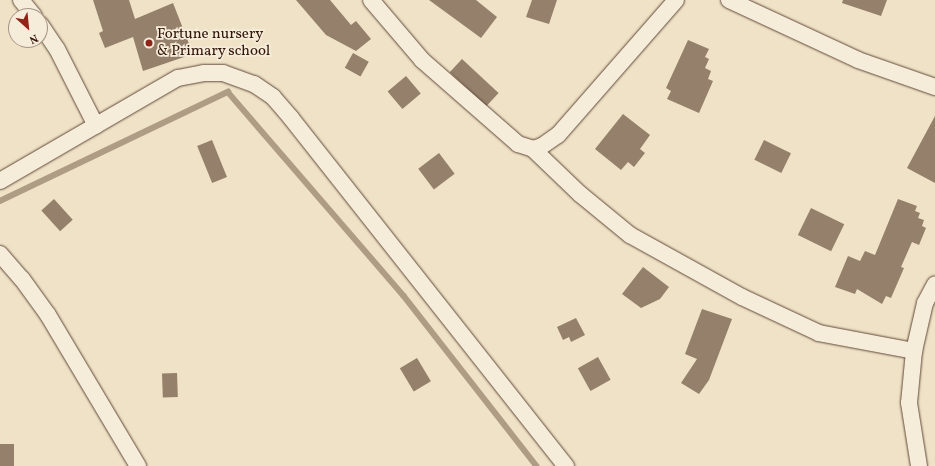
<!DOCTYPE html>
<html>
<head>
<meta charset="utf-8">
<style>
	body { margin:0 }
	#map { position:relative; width:935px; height:466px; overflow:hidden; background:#efe2c6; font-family:Vollkorn,serif }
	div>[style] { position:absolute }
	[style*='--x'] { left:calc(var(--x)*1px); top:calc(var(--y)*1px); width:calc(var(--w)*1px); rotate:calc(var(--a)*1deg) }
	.stream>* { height:5.5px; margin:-2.75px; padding:0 2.75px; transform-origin:2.75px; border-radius:2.75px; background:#af9c85 }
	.building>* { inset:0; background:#94806b; transform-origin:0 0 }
	.roads { filter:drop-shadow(0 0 1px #614838) drop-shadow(0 0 1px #614838) }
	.street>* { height:16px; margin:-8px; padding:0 8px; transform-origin:8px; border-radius:8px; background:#f5ecda }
	.dots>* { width:11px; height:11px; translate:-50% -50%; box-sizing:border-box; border:2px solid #f5ecda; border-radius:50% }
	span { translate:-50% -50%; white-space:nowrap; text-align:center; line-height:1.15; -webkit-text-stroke:3.5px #f5ecda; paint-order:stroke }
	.poi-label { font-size:15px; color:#321508 }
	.left { translate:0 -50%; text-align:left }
	.north { position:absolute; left:8px; top:8px; width:40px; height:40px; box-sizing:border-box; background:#f5ecda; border:1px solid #a79686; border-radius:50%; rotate:153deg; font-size:11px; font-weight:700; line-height:16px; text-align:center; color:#321508 }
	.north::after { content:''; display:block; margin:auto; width:14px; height:18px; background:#8f2418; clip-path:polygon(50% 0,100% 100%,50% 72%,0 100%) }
</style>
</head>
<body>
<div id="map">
	<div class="stream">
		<div style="--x:0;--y:201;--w:253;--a:-25.6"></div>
		<div style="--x:228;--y:92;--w:269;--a:49.2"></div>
		<div style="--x:404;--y:296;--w:216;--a:52"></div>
	</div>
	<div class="building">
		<div style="clip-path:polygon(93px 0,129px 0,135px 19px,173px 3px,193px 54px,143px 71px,133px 37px,105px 48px,99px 33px,103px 31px)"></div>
		<div style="clip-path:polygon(296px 0,330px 0,351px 25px,356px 21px,371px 39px,356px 51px,326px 35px)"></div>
		<div style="clip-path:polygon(429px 0,476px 0,497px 17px,481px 38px)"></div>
		<div style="clip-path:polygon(532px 0,557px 0,549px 24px,526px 17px)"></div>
		<div style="clip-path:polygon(843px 0,887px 0,881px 16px,842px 3px)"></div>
		<div style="clip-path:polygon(688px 40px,709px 49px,705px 57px,709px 59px,705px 68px,711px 71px,708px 79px,713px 81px,699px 113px,667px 99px,671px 91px,666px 88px)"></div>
		<div style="left:353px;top:53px;width:18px;height:17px;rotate:29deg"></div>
		<div style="left:462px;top:59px;width:50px;height:18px;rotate:43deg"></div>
		<div style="left:406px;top:76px;width:23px;height:24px;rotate:50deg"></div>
		<div style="clip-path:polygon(623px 114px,650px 135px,640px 149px,645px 153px,634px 167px,628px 162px,621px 170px,595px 149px)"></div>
		<div style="clip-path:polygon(935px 116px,935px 183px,907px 168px)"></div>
		<div style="left:212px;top:140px;width:40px;height:16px;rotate:68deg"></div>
		<div style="left:764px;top:140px;width:30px;height:22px;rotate:26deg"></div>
		<div style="left:439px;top:153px;width:26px;height:26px;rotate:53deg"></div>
		<div style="left:54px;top:199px;width:28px;height:17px;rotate:48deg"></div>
		<div style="clip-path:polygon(898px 199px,917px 206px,915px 211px,920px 213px,918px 218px,924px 220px,922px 226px,926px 228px,919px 245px,912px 242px,901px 267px,904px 268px,891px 298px,886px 296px,882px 304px,857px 289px,855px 294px,835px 287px,848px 256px,860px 261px,865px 251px,875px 255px)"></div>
		<div style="left:811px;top:208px;width:37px;height:30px;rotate:26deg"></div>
		<div style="clip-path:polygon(643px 267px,669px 287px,660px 299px,641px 308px,622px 294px)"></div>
		<div style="clip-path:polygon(702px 309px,732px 319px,709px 380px,699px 394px,681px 383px,697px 359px,685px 354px)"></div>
		<div style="clip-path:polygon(576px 318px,585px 335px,571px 342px,569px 337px,563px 340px,557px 327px)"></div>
		<div style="left:598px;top:357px;width:26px;height:23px;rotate:61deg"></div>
		<div style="left:417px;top:358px;width:27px;height:20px;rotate:59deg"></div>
		<div style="left:177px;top:373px;width:24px;height:15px;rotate:88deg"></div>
		<div style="left:0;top:444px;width:14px;height:22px"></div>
	</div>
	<div class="roads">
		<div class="street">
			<div style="--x:21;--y:0;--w:21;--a:51"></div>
			<div style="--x:371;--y:0;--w:79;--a:49.6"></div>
			<div style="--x:422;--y:60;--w:128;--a:41.2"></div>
			<div style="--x:518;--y:144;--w:16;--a:18"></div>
			<div style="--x:533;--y:149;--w:9;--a:-18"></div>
			<div style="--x:542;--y:146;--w:19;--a:-35"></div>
			<div style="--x:558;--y:135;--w:179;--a:-48.8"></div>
			<div style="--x:729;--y:0;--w:142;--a:24.9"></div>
			<div style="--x:858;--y:60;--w:82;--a:19.3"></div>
			<div style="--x:40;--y:24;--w:30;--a:56"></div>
			<div style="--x:57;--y:49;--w:86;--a:63.1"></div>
			<div style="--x:533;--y:149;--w:65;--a:43.8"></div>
			<div style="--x:580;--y:194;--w:65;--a:39.4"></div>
			<div style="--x:630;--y:235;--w:128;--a:29"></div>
			<div style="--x:742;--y:297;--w:85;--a:25.1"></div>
			<div style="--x:819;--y:333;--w:97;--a:10.7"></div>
			<div style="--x:0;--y:181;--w:206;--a:-30.1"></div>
			<div style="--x:178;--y:78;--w:26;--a:-11"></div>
			<div style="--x:204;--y:73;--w:19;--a:0"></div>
			<div style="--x:223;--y:73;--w:33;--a:20"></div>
			<div style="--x:254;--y:84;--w:23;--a:34"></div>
			<div style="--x:273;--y:97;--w:28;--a:49"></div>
			<div style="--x:291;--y:118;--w:444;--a:51.7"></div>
			<div style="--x:0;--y:254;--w:33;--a:49"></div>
			<div style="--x:22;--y:279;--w:44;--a:54.2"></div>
			<div style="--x:48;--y:315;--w:176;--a:59.2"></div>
			<div style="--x:919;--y:466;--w:64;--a:-99"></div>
			<div style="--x:909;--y:403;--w:52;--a:-84.5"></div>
			<div style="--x:914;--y:351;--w:49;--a:-77.1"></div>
			<div style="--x:925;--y:303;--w:21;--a:-62"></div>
		</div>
	</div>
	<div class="dots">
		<div style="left:149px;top:43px;background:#8f2418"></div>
	</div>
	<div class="poi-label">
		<span class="left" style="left:157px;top:43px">Fortune nursery<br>&amp; Primary school</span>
	</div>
	<div class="north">N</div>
</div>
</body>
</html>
